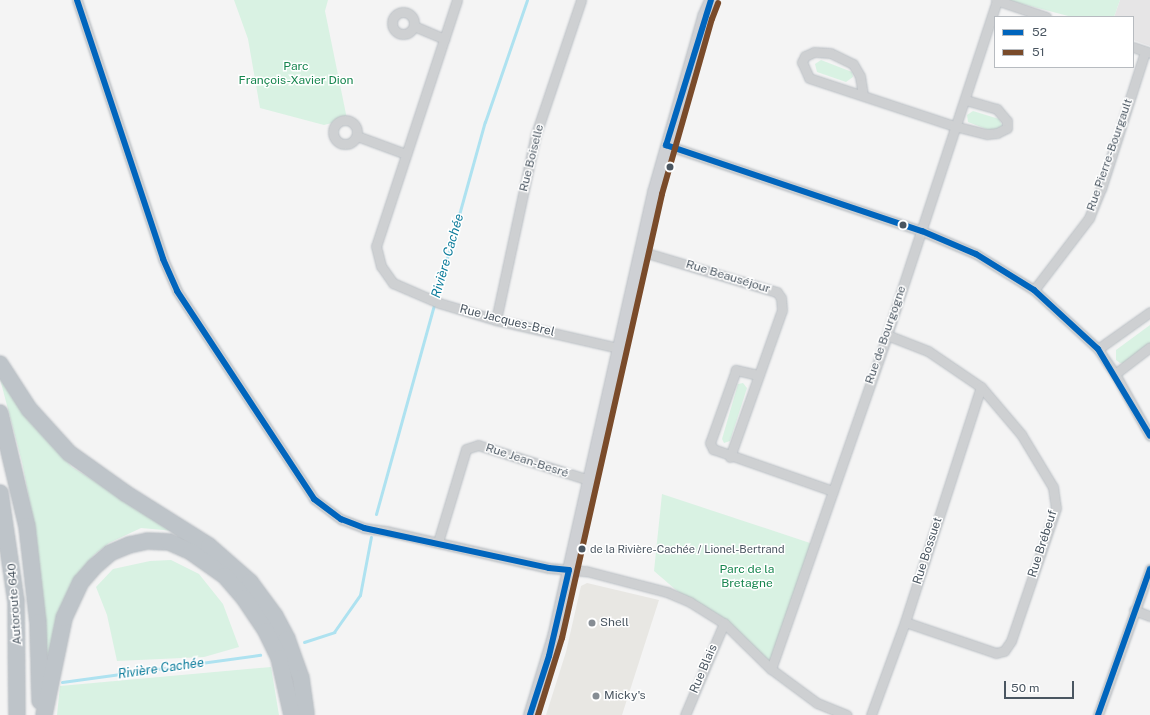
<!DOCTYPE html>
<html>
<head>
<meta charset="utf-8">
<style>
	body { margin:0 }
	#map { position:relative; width:1150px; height:715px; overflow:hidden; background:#f4f4f4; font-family:"Public Sans",sans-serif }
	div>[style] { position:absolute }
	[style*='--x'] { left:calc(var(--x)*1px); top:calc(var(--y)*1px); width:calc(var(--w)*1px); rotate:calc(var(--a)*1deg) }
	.commercial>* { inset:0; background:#e8e7e3 }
	.education>* { inset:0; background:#e6e5e6 }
	.green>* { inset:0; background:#d9f2e3 }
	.stream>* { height:3px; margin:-1.5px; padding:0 1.5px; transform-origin:1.5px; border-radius:1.5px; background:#aee2f0 }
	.roads { filter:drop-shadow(0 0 1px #b9bec3) drop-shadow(0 0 1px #b9bec3) }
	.street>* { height:9px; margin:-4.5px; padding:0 4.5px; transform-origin:4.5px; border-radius:4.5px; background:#ced0d2 }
	.street>.ring { margin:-4.5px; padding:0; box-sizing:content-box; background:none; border:9px solid #ced0d2; border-radius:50% }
	.secondary>* { height:13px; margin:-6.5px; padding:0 6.5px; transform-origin:6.5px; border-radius:6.5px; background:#ced0d4 }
	.highway>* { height:16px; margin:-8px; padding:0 8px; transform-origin:8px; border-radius:8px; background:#bec4c9 }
	.bus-1>* { height:6px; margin:-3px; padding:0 3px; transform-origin:3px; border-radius:3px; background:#0065bd }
	.bus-2>* { height:6px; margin:-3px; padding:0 3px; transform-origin:3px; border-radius:3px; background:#7a4b2a }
	.dots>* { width:11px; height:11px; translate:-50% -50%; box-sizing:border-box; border:2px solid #fff; border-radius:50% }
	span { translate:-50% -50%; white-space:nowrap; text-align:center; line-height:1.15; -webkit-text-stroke:3px #fff; paint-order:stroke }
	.bus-label { font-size:11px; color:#4a5661 }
	.left { translate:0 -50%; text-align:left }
	.park-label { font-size:12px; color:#17864f }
	.street-label { font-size:12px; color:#4a5661 }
	.poi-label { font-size:12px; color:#4a5661 }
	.water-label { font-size:13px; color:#0c7c9b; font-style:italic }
	.legend { position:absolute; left:994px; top:16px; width:140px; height:52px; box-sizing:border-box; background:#fff; border:1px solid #b7bbc0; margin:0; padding:5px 7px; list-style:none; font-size:12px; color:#4a5661 }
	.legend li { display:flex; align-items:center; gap:8px; height:20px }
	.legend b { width:20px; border:1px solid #b7bbc0 }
	.scale { position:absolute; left:1004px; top:681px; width:70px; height:18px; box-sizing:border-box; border:2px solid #4a5661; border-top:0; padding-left:5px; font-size:12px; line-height:14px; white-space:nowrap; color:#4a5661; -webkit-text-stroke:3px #fff; paint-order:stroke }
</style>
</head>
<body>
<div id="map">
	<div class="commercial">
		<div style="clip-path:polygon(587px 583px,659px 600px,622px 715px,546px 715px,566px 652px,581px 586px)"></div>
	</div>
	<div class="education">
		<div style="clip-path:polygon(1120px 0,1150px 0,1150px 46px,1133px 40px,1133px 17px,1114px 17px)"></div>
	</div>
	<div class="green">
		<div style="clip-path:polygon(234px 0,328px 0,325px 11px,347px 119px,324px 125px,260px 108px,248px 39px)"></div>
		<div style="clip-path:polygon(1007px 0,1120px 0,1114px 17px,1072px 17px)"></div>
		<div style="clip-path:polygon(821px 60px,852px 72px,853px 77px,846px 82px,817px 72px,815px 64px)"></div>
		<div style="clip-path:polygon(973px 111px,999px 119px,1002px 125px,1001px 129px,994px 132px,968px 122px,967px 115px)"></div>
		<div style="clip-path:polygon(1150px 325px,1150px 347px,1125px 364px,1120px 363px,1116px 360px,1116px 350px)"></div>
		<div style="clip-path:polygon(0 379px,27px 419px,72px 467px,174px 531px,141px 528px,109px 543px,94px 555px,78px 576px,50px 655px,45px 654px,36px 534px,22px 462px)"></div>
		<div style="clip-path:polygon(743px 383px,747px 388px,730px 441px,724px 443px,722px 439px,738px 384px)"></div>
		<div style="clip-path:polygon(662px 494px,813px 544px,771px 669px,724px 623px,690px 602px,654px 571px)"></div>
		<div style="clip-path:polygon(171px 560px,199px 574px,223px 604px,239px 647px,204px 657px,117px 661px,107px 615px,96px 587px,113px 569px,150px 561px)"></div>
		<div style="clip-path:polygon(271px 667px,279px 715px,57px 715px,60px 686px)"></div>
	</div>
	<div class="stream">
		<div style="--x:376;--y:514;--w:407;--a:-74.5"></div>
		<div style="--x:485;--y:122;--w:129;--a:-71"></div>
		<div style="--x:304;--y:642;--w:32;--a:-18"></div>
		<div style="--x:334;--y:632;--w:45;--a:-54.9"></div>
		<div style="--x:360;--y:595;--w:59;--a:-79.3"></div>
		<div style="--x:62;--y:682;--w:200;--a:-7.8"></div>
	</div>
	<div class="roads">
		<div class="street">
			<div style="--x:77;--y:0;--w:273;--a:71.6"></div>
			<div style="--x:163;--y:259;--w:35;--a:66"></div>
			<div style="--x:177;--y:291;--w:249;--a:56.6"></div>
			<div style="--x:314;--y:499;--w:34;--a:37"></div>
			<div style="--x:341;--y:519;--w:25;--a:21"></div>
			<div style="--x:364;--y:528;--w:22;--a:8"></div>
			<div style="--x:386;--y:531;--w:167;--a:12.8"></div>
			<div style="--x:549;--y:568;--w:37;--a:5"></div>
			<div style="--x:586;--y:571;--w:84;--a:14.5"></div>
			<div style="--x:667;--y:592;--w:25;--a:23"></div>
			<div style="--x:690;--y:602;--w:40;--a:32"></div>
			<div style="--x:724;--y:623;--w:66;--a:44.4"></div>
			<div style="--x:771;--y:669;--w:57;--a:36.5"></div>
			<div style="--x:817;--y:703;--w:32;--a:22"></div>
			<div style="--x:457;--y:0;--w:259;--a:108.2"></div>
			<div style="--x:376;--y:246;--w:21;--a:76"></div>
			<div style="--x:381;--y:266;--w:21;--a:55"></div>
			<div style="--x:393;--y:283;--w:50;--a:23.5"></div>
			<div style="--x:439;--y:303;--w:59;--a:16.6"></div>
			<div style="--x:496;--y:320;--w:125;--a:12.9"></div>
			<div style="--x:996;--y:0;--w:53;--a:18.8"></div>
			<div class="ring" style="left:392px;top:12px;width:13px;height:13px"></div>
			<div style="--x:414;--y:26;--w:33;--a:23"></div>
			<div style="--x:1133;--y:47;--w:18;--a:19"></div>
			<div style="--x:863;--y:95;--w:19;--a:-99"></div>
			<div style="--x:860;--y:76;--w:14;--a:-120"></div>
			<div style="--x:853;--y:64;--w:25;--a:-154"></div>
			<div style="--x:830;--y:53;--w:16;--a:-176"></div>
			<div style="--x:814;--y:52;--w:10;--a:156"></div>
			<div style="--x:805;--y:56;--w:7;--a:117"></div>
			<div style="--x:802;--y:62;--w:17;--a:66"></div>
			<div style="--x:809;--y:78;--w:153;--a:18.3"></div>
			<div style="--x:954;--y:126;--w:34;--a:14"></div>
			<div style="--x:987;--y:134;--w:10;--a:-6"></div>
			<div style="--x:997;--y:133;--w:11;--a:-27"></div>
			<div style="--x:1007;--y:128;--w:7;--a:-90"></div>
			<div style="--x:1007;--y:121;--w:16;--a:-130"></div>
			<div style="--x:997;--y:109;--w:33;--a:-164"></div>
			<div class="ring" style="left:333px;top:120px;width:15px;height:15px"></div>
			<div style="--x:357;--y:136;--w:52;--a:20.2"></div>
			<div style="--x:666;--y:145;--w:270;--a:18.6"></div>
			<div style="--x:922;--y:231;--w:59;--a:23.1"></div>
			<div style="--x:976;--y:254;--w:68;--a:31.8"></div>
			<div style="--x:1034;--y:290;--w:87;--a:42.7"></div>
			<div style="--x:1098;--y:349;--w:30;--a:56"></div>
			<div style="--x:1115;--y:374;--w:71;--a:60.6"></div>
			<div style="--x:640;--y:251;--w:143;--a:16.7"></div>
			<div style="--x:777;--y:292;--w:7;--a:56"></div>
			<div style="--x:781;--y:298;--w:12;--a:85"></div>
			<div style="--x:782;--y:310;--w:156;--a:109.5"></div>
			<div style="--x:1034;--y:290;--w:91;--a:-52.6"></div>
			<div style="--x:1089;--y:218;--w:31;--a:-68"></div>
			<div style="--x:1101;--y:189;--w:144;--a:-72.2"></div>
			<div style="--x:496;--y:320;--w:190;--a:-77.9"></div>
			<div style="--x:536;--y:134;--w:141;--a:-71.4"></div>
			<div style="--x:887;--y:335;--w:44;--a:21.3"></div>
			<div style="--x:928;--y:351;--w:64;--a:34.2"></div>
			<div style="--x:981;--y:387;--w:62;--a:49.6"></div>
			<div style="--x:1021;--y:434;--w:62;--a:58.9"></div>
			<div style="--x:1053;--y:487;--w:21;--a:82"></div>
			<div style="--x:1056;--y:508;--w:140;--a:108.7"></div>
			<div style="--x:1011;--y:641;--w:12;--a:125"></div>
			<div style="--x:1004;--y:651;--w:8;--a:166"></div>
			<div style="--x:996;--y:653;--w:96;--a:-161.2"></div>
			<div style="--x:1098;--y:349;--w:64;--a:-35.4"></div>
			<div style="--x:1115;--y:374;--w:44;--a:-37.6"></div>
			<div style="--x:758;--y:375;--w:23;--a:-167"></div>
			<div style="--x:736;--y:370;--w:77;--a:109.6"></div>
			<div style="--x:710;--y:443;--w:7;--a:63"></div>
			<div style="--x:713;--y:449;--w:127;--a:19.3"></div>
			<div style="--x:438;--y:542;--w:97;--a:-73.2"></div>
			<div style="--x:466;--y:449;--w:13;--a:-18"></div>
			<div style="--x:478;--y:445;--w:116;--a:17.5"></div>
			<div style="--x:1134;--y:610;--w:17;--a:21"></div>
			<div style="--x:771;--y:669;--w:354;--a:-70.8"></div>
			<div style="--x:887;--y:335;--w:353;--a:-71.8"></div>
			<div style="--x:685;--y:715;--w:100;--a:-67"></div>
			<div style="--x:871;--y:715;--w:99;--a:-69.9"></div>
			<div style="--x:905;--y:622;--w:247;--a:-72.1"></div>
			<div style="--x:1098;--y:715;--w:155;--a:-70.4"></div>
		</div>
		<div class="secondary">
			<div style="--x:530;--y:715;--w:83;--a:-73.1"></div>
			<div style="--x:554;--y:636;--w:455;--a:-77.3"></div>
			<div style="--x:654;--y:192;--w:183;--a:-74.1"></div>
			<div style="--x:704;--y:16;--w:17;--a:-66"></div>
		</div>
		<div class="highway">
			<div style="--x:0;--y:364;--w:54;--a:57.2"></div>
			<div style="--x:29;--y:409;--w:59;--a:47.7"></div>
			<div style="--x:69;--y:453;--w:69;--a:35.5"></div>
			<div style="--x:125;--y:493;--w:99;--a:32.2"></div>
			<div style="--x:209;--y:546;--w:55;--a:41.3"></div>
			<div style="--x:250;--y:582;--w:42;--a:53.7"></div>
			<div style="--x:275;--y:616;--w:26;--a:62"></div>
			<div style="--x:287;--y:639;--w:41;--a:70.3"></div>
			<div style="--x:301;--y:678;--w:37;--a:82"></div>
			<div style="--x:0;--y:413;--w:116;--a:76.6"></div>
			<div style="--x:27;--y:526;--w:97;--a:83.5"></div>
			<div style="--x:38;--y:622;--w:79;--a:88.5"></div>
			<div style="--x:0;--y:493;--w:109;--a:81.6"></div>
			<div style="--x:16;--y:601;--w:114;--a:89.5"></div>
			<div style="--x:44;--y:715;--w:99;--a:-78.3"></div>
			<div style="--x:64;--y:618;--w:40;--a:-65"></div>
			<div style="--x:81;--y:582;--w:20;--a:-49"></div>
			<div style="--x:94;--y:567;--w:21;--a:-41"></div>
			<div style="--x:110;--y:553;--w:21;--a:-23"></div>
			<div style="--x:129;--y:545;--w:19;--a:-12"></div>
			<div style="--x:148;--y:541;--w:21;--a:3"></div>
			<div style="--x:169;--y:542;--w:24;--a:24"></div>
			<div style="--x:191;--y:552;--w:42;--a:35.2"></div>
			<div style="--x:225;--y:576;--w:29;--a:49"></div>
			<div style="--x:244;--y:598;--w:40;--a:56"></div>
			<div style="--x:266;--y:631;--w:30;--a:64"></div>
			<div style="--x:279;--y:658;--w:58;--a:77.2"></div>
		</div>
	</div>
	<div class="bus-1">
		<div style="--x:77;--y:0;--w:273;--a:71.6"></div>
		<div style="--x:163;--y:259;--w:35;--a:66"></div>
		<div style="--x:177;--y:291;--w:249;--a:56.6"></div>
		<div style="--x:314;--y:499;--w:34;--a:37"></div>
		<div style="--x:341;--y:519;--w:25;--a:21"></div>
		<div style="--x:364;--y:528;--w:189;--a:12.2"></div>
		<div style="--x:549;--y:568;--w:20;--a:6"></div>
		<div style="--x:569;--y:570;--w:88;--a:103.1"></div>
		<div style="--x:549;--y:656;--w:62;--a:107.9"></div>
		<div style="--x:711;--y:0;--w:152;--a:107.2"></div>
		<div style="--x:666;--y:145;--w:270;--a:18.6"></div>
		<div style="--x:922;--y:231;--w:59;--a:23.1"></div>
		<div style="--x:976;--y:254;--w:68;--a:31.8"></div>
		<div style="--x:1034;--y:290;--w:87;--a:42.7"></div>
		<div style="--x:1098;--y:349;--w:101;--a:59.1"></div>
		<div style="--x:1098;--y:715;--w:155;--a:-70.4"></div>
	</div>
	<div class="bus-2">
		<div style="--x:538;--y:715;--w:81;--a:-72.7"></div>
		<div style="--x:562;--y:638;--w:455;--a:-77.3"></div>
		<div style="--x:662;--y:194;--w:182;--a:-74.1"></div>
		<div style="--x:712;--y:19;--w:17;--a:-69"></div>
	</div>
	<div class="dots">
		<div style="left:670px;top:167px;background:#4a5661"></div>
		<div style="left:903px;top:225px;background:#4a5661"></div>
		<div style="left:582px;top:549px;background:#4a5661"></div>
		<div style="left:592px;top:623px;background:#868d94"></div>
		<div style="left:596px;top:696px;background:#868d94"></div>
	</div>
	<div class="bus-label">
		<span class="left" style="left:590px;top:549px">de la Rivière-Cachée / Lionel-Bertrand</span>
	</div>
	<div class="park-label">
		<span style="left:296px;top:74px">Parc<br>François-Xavier Dion</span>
		<span style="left:747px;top:577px">Parc de la<br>Bretagne</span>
	</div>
	<div class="street-label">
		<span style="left:1110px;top:155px;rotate:-71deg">Rue Pierre-Bourgault</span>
		<span style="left:532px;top:158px;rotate:-76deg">Rue Boiselle</span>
		<span style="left:728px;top:277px;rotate:17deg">Rue Beauséjour</span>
		<span style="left:507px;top:321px;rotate:14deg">Rue Jacques-Brel</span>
		<span style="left:886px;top:335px;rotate:-71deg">Rue de Bourgogne</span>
		<span style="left:527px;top:461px;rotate:18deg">Rue Jean-Besré</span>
		<span style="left:1043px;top:544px;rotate:-72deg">Rue Brébeuf</span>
		<span style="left:928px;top:551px;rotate:-72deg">Rue Bossuet</span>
		<span style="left:15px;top:604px;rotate:-94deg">Autoroute 640</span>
		<span style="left:704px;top:669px;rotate:-67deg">Rue Blais</span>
	</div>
	<div class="poi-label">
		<span class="left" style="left:600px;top:623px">Shell</span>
		<span class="left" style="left:604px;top:696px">Micky's</span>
	</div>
	<div class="water-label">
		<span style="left:448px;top:256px;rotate:-74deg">Rivière Cachée</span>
		<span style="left:161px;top:669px;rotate:-8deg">Rivière Cachée</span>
	</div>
	<ul class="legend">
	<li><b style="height:5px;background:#0065bd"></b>52</li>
	<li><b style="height:5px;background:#7a4b2a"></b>51</li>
	</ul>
	<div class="scale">50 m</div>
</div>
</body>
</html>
